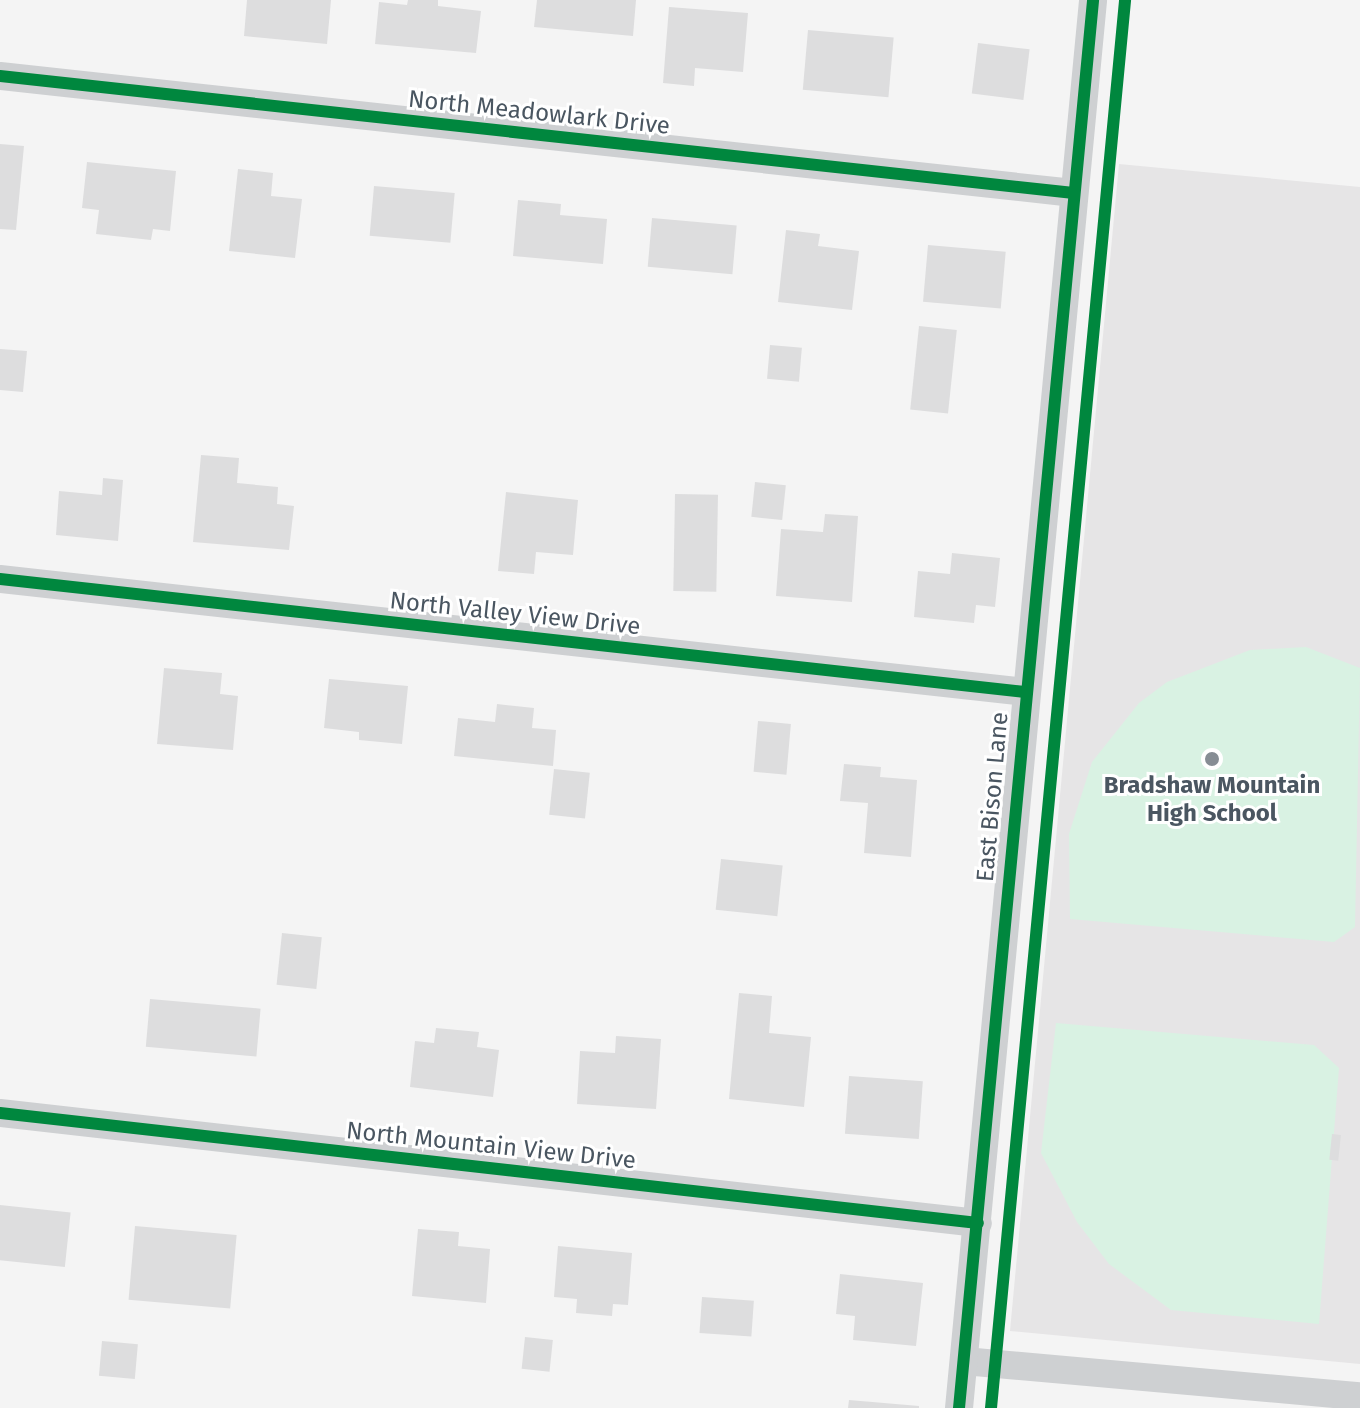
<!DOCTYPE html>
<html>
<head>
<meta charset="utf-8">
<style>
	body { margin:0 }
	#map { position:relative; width:1360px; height:1408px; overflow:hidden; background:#f4f4f4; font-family:"Fira Sans",sans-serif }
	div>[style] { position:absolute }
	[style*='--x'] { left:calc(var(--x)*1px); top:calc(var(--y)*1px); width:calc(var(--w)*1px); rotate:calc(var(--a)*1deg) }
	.education>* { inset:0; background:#e6e5e6 }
	.green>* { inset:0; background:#d9f2e3 }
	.building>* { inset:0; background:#ddddde; transform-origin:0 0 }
	.minor>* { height:28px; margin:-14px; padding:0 14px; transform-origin:14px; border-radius:14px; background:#ced0d2 }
	.cycleway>* { height:12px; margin:-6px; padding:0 6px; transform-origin:6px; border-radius:6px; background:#00873e }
	.dots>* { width:22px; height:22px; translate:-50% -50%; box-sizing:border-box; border:4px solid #fff; border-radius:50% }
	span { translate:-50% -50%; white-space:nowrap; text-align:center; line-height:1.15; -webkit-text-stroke:6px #fff; paint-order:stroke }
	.street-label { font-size:24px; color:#4a5661 }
	.poi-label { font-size:24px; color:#4a5661; font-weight:700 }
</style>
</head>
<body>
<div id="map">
	<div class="education">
		<div style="clip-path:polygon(1119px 164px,1360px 187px,1360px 1364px,1010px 1331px)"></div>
	</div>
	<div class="green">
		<div style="clip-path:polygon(1306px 647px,1360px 668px,1355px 927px,1334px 942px,1070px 919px,1069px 834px,1092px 762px,1139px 703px,1167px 682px,1250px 650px)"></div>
		<div style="clip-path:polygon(1056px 1023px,1314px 1045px,1339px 1068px,1319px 1324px,1171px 1310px,1109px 1264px,1077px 1222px,1041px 1153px)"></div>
	</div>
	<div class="building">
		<div style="clip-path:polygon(247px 0,331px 0,327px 44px,244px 36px)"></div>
		<div style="clip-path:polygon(408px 0,438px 0,438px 6px,481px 11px,476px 53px,375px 44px,379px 2px,407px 5px)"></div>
		<div style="clip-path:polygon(537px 0,636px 0,633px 36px,534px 27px)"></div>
		<div style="clip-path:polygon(669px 7px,748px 13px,743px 72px,695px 68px,694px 86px,663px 83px)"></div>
		<div style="left:808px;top:30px;width:86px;height:60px;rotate:5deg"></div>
		<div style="left:978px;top:43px;width:52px;height:51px;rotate:7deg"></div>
		<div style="clip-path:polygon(0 144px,24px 146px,16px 230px,0 229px)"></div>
		<div style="clip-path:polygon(87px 162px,176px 171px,170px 231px,153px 229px,151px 240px,96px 234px,99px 210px,82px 208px)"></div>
		<div style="clip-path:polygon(238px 169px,273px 173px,271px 196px,302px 199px,295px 258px,229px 251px)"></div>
		<div style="left:374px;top:186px;width:81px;height:50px;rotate:5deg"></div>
		<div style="clip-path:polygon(518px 200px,561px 204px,560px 215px,607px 219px,603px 264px,513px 256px)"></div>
		<div style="left:652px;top:218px;width:85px;height:49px;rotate:5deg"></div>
		<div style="clip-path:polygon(786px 230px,820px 234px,818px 246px,859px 251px,852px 310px,778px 302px)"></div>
		<div style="left:928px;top:245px;width:78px;height:57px;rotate:5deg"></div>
		<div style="left:919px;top:326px;width:38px;height:84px;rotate:6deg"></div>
		<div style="left:770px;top:345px;width:32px;height:34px;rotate:5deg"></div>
		<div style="clip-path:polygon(0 349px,27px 351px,23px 392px,0 390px)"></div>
		<div style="clip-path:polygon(201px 455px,239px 458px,237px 483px,278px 487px,277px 504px,294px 506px,289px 550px,193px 542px)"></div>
		<div style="clip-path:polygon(103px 478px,123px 480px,118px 541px,56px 535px,59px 491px,102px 495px)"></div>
		<div style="left:755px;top:482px;width:31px;height:35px;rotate:6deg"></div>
		<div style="clip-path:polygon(506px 492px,578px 500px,573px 555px,536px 552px,534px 574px,498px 571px)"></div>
		<div style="left:675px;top:494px;width:43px;height:97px;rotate:1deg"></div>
		<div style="clip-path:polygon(825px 514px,858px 516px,852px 602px,776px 596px,781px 529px,823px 532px)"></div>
		<div style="clip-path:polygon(952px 553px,1000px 558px,995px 607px,976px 605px,974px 623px,914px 617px,918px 571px,950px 574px)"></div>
		<div style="clip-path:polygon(164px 668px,222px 673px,220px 694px,238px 696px,233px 750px,157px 744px)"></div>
		<div style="clip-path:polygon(329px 679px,408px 686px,402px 744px,359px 740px,359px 732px,324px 728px)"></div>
		<div style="clip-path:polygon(497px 704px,534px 708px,532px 728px,556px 730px,553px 766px,454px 756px,458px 718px,495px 722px)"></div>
		<div style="left:758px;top:721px;width:33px;height:51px;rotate:5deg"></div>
		<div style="clip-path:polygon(844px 764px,881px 767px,880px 777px,917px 780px,911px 857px,864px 853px,868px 803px,840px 801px)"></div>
		<div style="left:554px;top:769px;width:36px;height:46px;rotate:6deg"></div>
		<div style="left:721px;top:859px;width:62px;height:51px;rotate:6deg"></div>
		<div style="left:282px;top:933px;width:40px;height:52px;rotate:6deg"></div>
		<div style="clip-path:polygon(739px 993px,772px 996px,769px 1033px,811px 1037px,804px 1107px,729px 1099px)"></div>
		<div style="left:150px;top:999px;width:111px;height:48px;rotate:5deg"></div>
		<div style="clip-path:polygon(436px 1028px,479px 1032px,477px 1047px,499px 1050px,493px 1097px,410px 1087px,415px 1041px,434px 1043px)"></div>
		<div style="clip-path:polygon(616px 1036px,661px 1039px,656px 1109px,577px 1104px,580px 1051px,615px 1053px)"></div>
		<div style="left:849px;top:1076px;width:74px;height:58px;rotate:4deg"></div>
		<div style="left:1332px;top:1134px;width:9px;height:26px;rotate:6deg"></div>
		<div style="left:0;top:1205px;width:71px;height:55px;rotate:6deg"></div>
		<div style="left:135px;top:1226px;width:102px;height:74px;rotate:5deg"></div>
		<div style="clip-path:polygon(418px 1229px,459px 1232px,458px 1246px,490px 1249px,486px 1303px,412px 1296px)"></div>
		<div style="clip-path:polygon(558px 1246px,632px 1253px,628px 1305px,613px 1304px,612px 1316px,576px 1313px,577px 1299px,554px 1297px)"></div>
		<div style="clip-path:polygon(840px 1274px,923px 1283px,916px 1346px,853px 1340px,855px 1316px,836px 1314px)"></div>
		<div style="left:702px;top:1297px;width:52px;height:36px;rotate:4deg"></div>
		<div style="left:525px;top:1337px;width:28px;height:32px;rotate:6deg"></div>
		<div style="left:102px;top:1341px;width:36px;height:35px;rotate:5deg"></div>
		<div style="clip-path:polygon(849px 1400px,919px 1406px,919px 1408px,848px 1408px)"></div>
	</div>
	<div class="minor">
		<div style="--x:0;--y:76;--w:1080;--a:6.22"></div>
		<div style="--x:0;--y:579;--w:1031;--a:6.29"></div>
		<div style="--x:0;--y:1113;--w:984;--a:6.42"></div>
		<div style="--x:964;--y:1361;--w:398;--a:5.1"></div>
		<div style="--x:959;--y:1408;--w:1414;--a:-84.56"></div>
	</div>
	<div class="cycleway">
		<div style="--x:0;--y:76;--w:1080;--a:6.22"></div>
		<div style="--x:0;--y:579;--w:1031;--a:6.29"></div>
		<div style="--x:0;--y:1113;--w:984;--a:6.42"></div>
		<div style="--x:959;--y:1408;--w:1414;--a:-84.56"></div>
		<div style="--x:991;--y:1408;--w:1414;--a:-84.56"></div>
	</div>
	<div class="dots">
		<div style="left:1212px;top:759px;background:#868d94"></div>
	</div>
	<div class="street-label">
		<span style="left:539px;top:113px;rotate:6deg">North Meadowlark Drive</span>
		<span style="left:515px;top:614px;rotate:6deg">North Valley View Drive</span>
		<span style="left:993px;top:797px;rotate:-85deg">East Bison Lane</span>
		<span style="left:491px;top:1146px;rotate:6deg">North Mountain View Drive</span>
	</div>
	<div class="poi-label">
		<span style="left:1212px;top:800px">Bradshaw Mountain<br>High School</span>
	</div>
</div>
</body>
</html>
